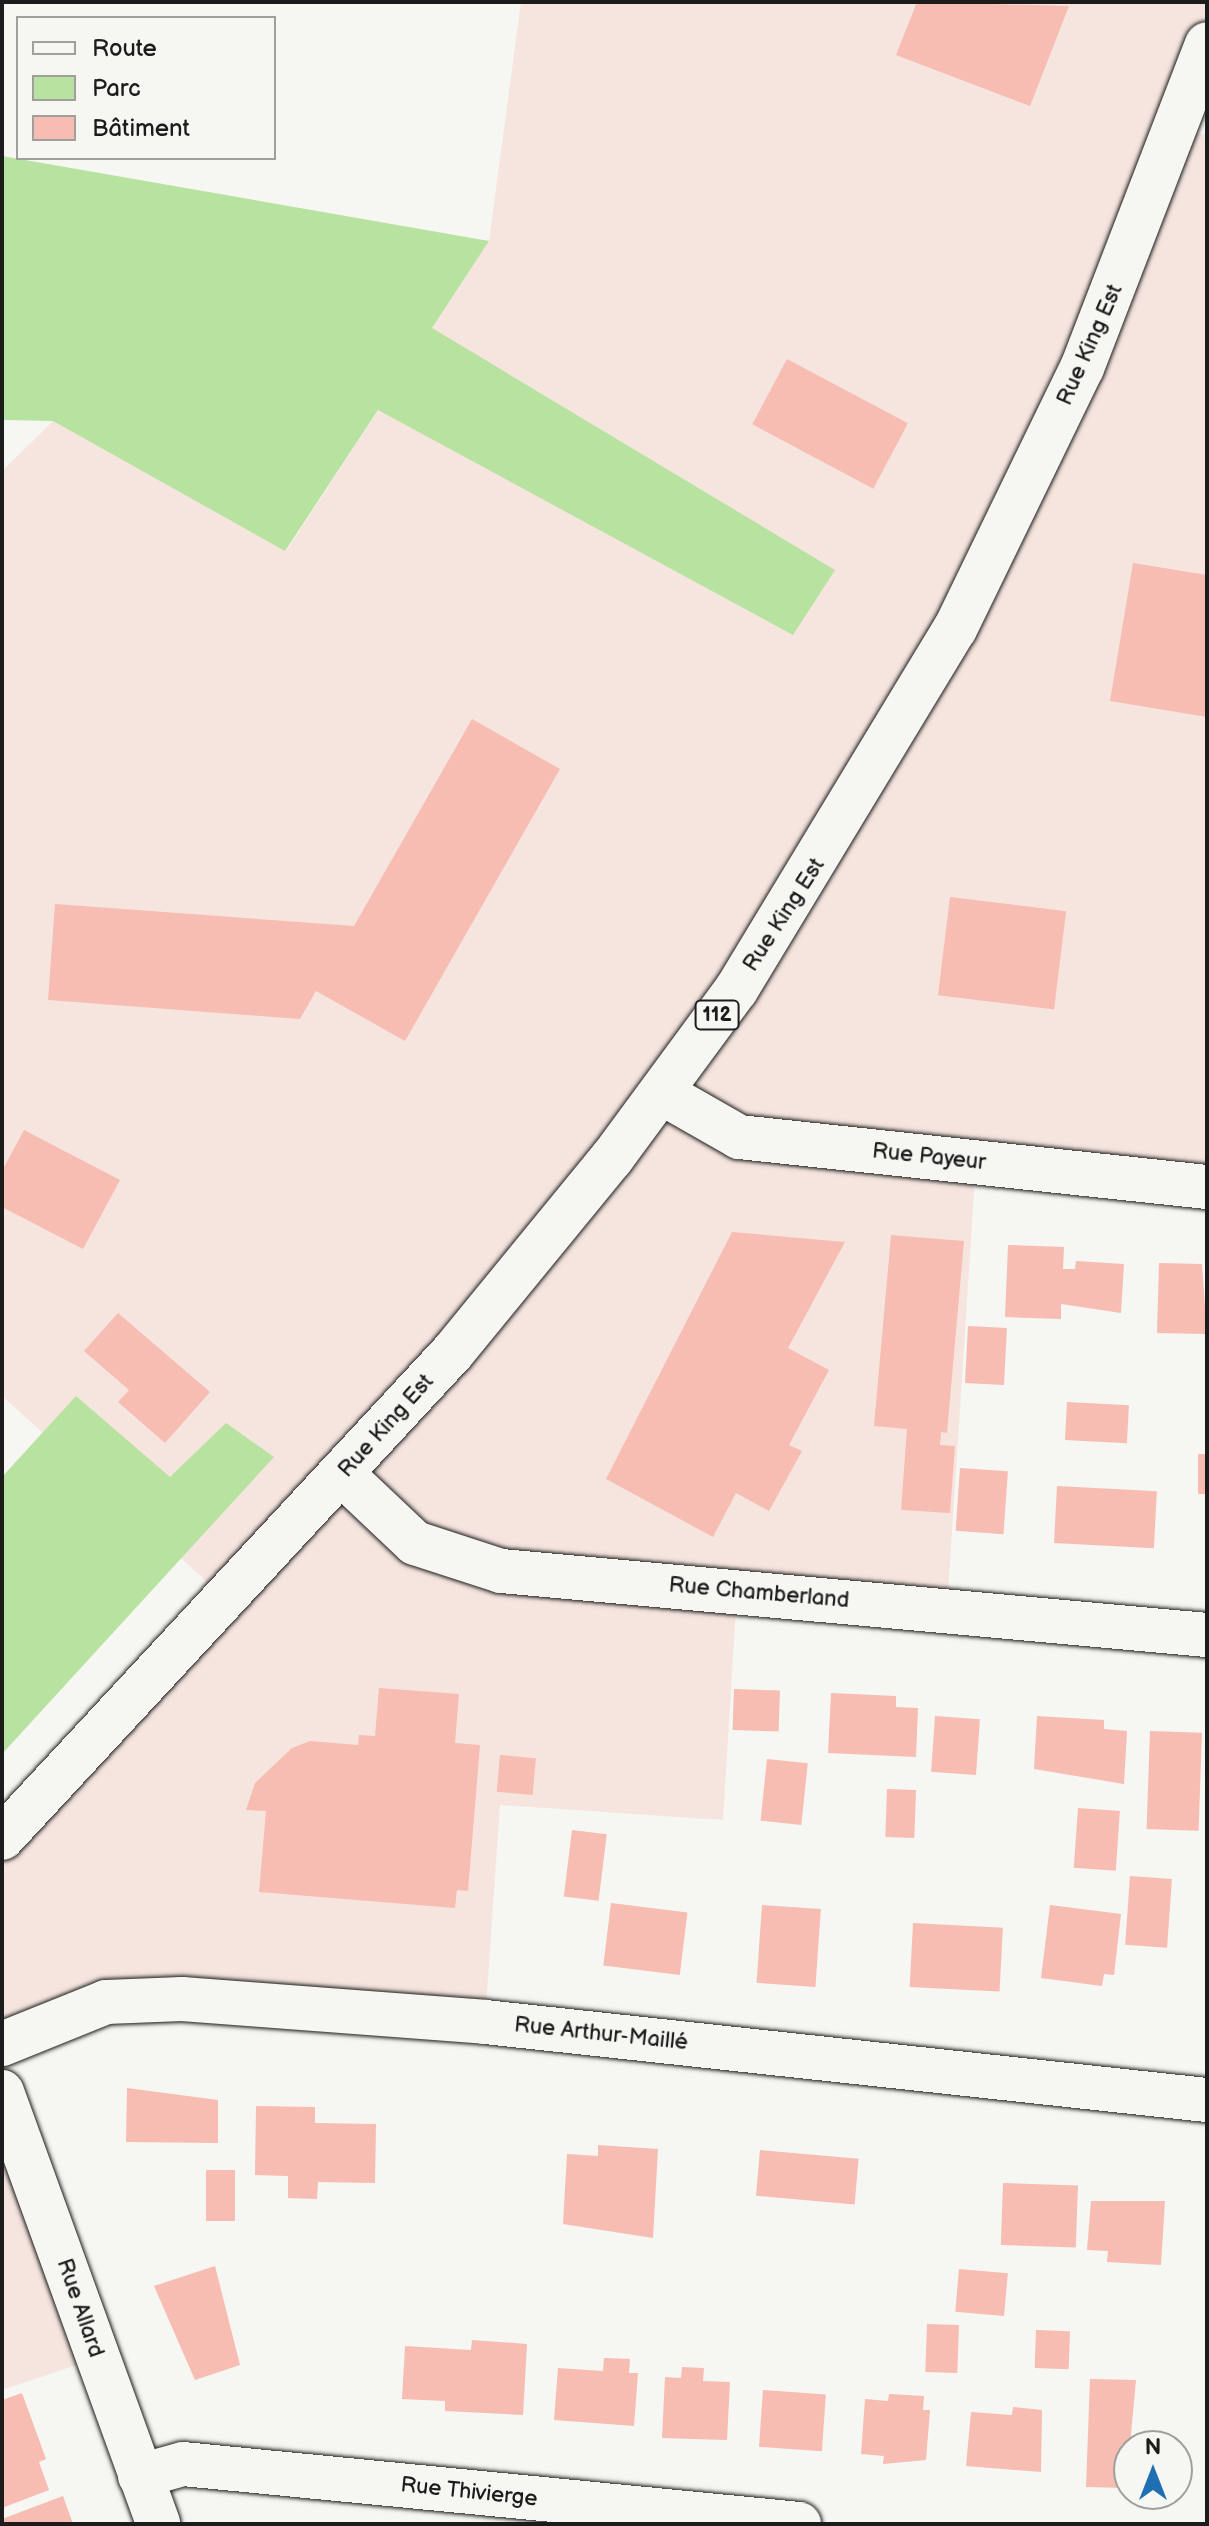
<!DOCTYPE html>
<html>
<head>
<meta charset="utf-8">
<style>
	body { margin:0 }
	#map { position:relative; width:1209px; height:2526px; overflow:hidden; background:#f6f6f2; font-family:"Balsamiq Sans",sans-serif }
	div>[style] { position:absolute }
	[style*='--x'] { left:calc(var(--x)*1px); top:calc(var(--y)*1px); width:calc(var(--w)*1px); rotate:calc(var(--a)*1deg) }
	.built>* { inset:0; background:#f6e5df }
	.green>* { inset:0; background:#b8e29f }
	.building>* { inset:0; background:#f7bcb2; transform-origin:0 0 }
	.roads { filter:drop-shadow(0 0 2px #1c1c1c) drop-shadow(0 0 2px #1c1c1c) }
	.minor>* { height:44px; margin:-22px; padding:0 22px; transform-origin:22px; border-radius:22px; background:#f6f6f2 }
	.major>* { height:44px; margin:-22px; padding:0 22px; transform-origin:22px; border-radius:22px; background:#f6f6f2 }
	span { translate:-50% -50%; white-space:nowrap; text-align:center; line-height:1.15; -webkit-text-stroke:6px #f6f6f2; paint-order:stroke }
	.shield-label span { padding:2px 6px; background:#f6f6f2; border:2px solid; border-radius:6px; -webkit-text-stroke-width:0 }
	.shield-label { font-size:20px; color:#1c1c1c; font-weight:700 }
	.street-label { font-size:22px; color:#1c1c1c }
	.frame { position:absolute; inset:0; border:4px solid #1c1c1c; pointer-events:none }
	.legend { position:absolute; left:16px; top:16px; width:260px; height:144px; box-sizing:border-box; background:#f6f6f2; border:2px solid #9f9f9c; margin:0; padding:10px 14px; list-style:none; font-size:24px; color:#1c1c1c }
	.legend li { display:flex; align-items:center; gap:16px; height:40px }
	.legend b { width:40px; border:2px solid #9f9f9c }
	.north { position:absolute; left:1113px; top:2430px; width:80px; height:80px; box-sizing:border-box; background:#f6f6f2; border:2px solid #9f9f9c; border-radius:50%; rotate:0deg; font-size:22px; font-weight:700; line-height:32px; text-align:center; color:#1c1c1c }
	.north::after { content:''; display:block; margin:auto; width:28px; height:36px; background:#1f6fb2; clip-path:polygon(50% 0,100% 100%,50% 72%,0 100%) }
</style>
</head>
<body>
<div id="map">
	<div class="built">
		<div style="clip-path:polygon(521px 2px,1207px 2px,1207px 44px,1178px 131px,1207px 135px,1207px 1187px,976px 1162px,947px 1609px,737px 1592px,723px 1820px,500px 1805px,485px 2022px,182px 1999px,2px 2044px,2px 1838px,226px 1599px,2px 1396px,2px 471px,53px 421px,286px 551px,489px 241px)"></div>
		<div style="clip-path:polygon(2px 2092px,97px 2358px,2px 2390px)"></div>
	</div>
	<div class="green">
		<div style="clip-path:polygon(2px 156px,489px 241px,432px 328px,835px 570px,793px 635px,378px 410px,285px 551px,53px 421px,2px 420px)"></div>
		<div style="clip-path:polygon(76px 1396px,170px 1477px,226px 1423px,274px 1457px,2px 1754px,2px 1477px)"></div>
	</div>
	<div class="building">
		<div style="clip-path:polygon(917px 2px,1069px 6px,1030px 106px,896px 55px)"></div>
		<div style="left:787px;top:359px;width:137px;height:74px;rotate:28deg"></div>
		<div style="clip-path:polygon(1133px 563px,1207px 575px,1207px 717px,1110px 701px)"></div>
		<div style="clip-path:polygon(472px 719px,560px 769px,405px 1041px,316px 991px,300px 1019px,48px 1000px,55px 904px,354px 926px)"></div>
		<div style="left:950px;top:897px;width:117px;height:99px;rotate:7deg"></div>
		<div style="clip-path:polygon(24px 1130px,120px 1180px,83px 1249px,2px 1207px,2px 1171px)"></div>
		<div style="clip-path:polygon(732px 1232px,845px 1242px,788px 1348px,829px 1370px,789px 1445px,802px 1451px,769px 1511px,736px 1493px,713px 1537px,606px 1479px)"></div>
		<div style="clip-path:polygon(891px 1235px,964px 1241px,947px 1433px,941px 1432px,940px 1445px,955px 1446px,950px 1513px,901px 1510px,907px 1429px,874px 1426px)"></div>
		<div style="clip-path:polygon(1008px 1245px,1064px 1247px,1063px 1269px,1075px 1269px,1076px 1261px,1124px 1264px,1121px 1313px,1061px 1304px,1061px 1319px,1005px 1317px)"></div>
		<div style="clip-path:polygon(1159px 1263px,1202px 1264px,1207px 1334px,1157px 1333px)"></div>
		<div style="clip-path:polygon(118px 1313px,210px 1392px,165px 1443px,118px 1402px,129px 1390px,84px 1351px)"></div>
		<div style="left:968px;top:1326px;width:39px;height:57px;rotate:3deg"></div>
		<div style="left:1067px;top:1402px;width:62px;height:38px;rotate:3deg"></div>
		<div style="left:1198px;top:1454px;width:9px;height:40px"></div>
		<div style="left:960px;top:1468px;width:48px;height:63px;rotate:4deg"></div>
		<div style="left:1057px;top:1486px;width:100px;height:57px;rotate:3deg"></div>
		<div style="clip-path:polygon(379px 1688px,459px 1694px,455px 1743px,480px 1745px,468px 1891px,457px 1890px,455px 1908px,259px 1892px,266px 1811px,246px 1810px,255px 1783px,292px 1748px,310px 1741px,358px 1745px,359px 1735px,375px 1736px)"></div>
		<div style="left:734px;top:1689px;width:46px;height:41px;rotate:2deg"></div>
		<div style="clip-path:polygon(831px 1693px,896px 1696px,896px 1707px,918px 1708px,916px 1757px,828px 1753px)"></div>
		<div style="left:935px;top:1716px;width:45px;height:56px;rotate:4deg"></div>
		<div style="clip-path:polygon(1037px 1716px,1104px 1720px,1104px 1729px,1127px 1731px,1124px 1784px,1034px 1769px)"></div>
		<div style="left:1150px;top:1731px;width:52px;height:98px;rotate:2deg"></div>
		<div style="left:500px;top:1755px;width:36px;height:37px;rotate:5deg"></div>
		<div style="left:767px;top:1759px;width:41px;height:62px;rotate:6deg"></div>
		<div style="left:887px;top:1789px;width:29px;height:48px;rotate:2deg"></div>
		<div style="left:1078px;top:1808px;width:42px;height:60px;rotate:4deg"></div>
		<div style="left:572px;top:1830px;width:35px;height:67px;rotate:7deg"></div>
		<div style="left:1130px;top:1876px;width:42px;height:69px;rotate:4deg"></div>
		<div style="left:611px;top:1903px;width:77px;height:63px;rotate:7deg"></div>
		<div style="left:762px;top:1905px;width:59px;height:78px;rotate:4deg"></div>
		<div style="clip-path:polygon(1050px 1905px,1121px 1914px,1114px 1975px,1104px 1974px,1102px 1986px,1041px 1978px)"></div>
		<div style="left:913px;top:1923px;width:90px;height:64px;rotate:3deg"></div>
		<div style="clip-path:polygon(127px 2088px,218px 2100px,218px 2143px,126px 2142px)"></div>
		<div style="clip-path:polygon(256px 2106px,315px 2107px,315px 2123px,376px 2124px,375px 2183px,318px 2182px,317px 2199px,288px 2198px,288px 2176px,255px 2175px)"></div>
		<div style="clip-path:polygon(598px 2145px,658px 2149px,653px 2238px,563px 2224px,567px 2154px,598px 2156px)"></div>
		<div style="left:760px;top:2150px;width:99px;height:46px;rotate:5deg"></div>
		<div style="left:206px;top:2170px;width:29px;height:51px"></div>
		<div style="left:1003px;top:2183px;width:75px;height:62px;rotate:2deg"></div>
		<div style="clip-path:polygon(1091px 2201px,1165px 2201px,1161px 2265px,1107px 2262px,1108px 2251px,1087px 2250px)"></div>
		<div style="clip-path:polygon(215px 2266px,240px 2365px,195px 2380px,154px 2286px)"></div>
		<div style="left:959px;top:2269px;width:49px;height:43px;rotate:5deg"></div>
		<div style="left:927px;top:2324px;width:32px;height:48px;rotate:2deg"></div>
		<div style="left:1036px;top:2330px;width:34px;height:38px;rotate:2deg"></div>
		<div style="clip-path:polygon(472px 2340px,527px 2344px,523px 2415px,445px 2411px,445px 2401px,402px 2399px,405px 2346px,471px 2350px)"></div>
		<div style="clip-path:polygon(604px 2358px,630px 2359px,629px 2373px,638px 2373px,634px 2426px,554px 2420px,558px 2368px,603px 2371px)"></div>
		<div style="clip-path:polygon(682px 2367px,704px 2368px,703px 2381px,730px 2382px,727px 2440px,662px 2438px,665px 2377px,681px 2378px)"></div>
		<div style="clip-path:polygon(1090px 2379px,1136px 2380px,1126px 2488px,1086px 2487px)"></div>
		<div style="left:763px;top:2390px;width:63px;height:57px;rotate:4deg"></div>
		<div style="clip-path:polygon(22px 2393px,46px 2459px,39px 2462px,49px 2490px,2px 2508px,2px 2400px)"></div>
		<div style="clip-path:polygon(889px 2394px,924px 2396px,923px 2410px,930px 2410px,926px 2460px,883px 2464px,884px 2456px,861px 2454px,865px 2399px,888px 2401px)"></div>
		<div style="clip-path:polygon(1013px 2407px,1042px 2410px,1041px 2472px,966px 2466px,971px 2412px,1012px 2415px)"></div>
		<div style="clip-path:polygon(63px 2496px,73px 2524px,2px 2524px,2px 2519px)"></div>
	</div>
	<div class="roads">
		<div class="minor">
			<div style="--x:662;--y:1093;--w:89;--a:29.7"></div>
			<div style="--x:739;--y:1137;--w:471;--a:6.1"></div>
			<div style="--x:343;--y:1475;--w:99;--a:43.4"></div>
			<div style="--x:415;--y:1543;--w:90;--a:18"></div>
			<div style="--x:501;--y:1571;--w:709;--a:5.18"></div>
			<div style="--x:2;--y:2044;--w:112;--a:-22"></div>
			<div style="--x:106;--y:2002;--w:76;--a:-2.3"></div>
			<div style="--x:182;--y:1999;--w:304;--a:4.3"></div>
			<div style="--x:485;--y:2022;--w:726;--a:6.17"></div>
			<div style="--x:2;--y:2092;--w:459;--a:70.1"></div>
			<div style="--x:140;--y:2476;--w:45;--a:-15.6"></div>
			<div style="--x:183;--y:2464;--w:619;--a:5.56"></div>
		</div>
		<div class="major">
			<div style="--x:2;--y:1838;--w:663;--a:-47.14"></div>
			<div style="--x:453;--y:1352;--w:251;--a:-50.7"></div>
			<div style="--x:612;--y:1158;--w:209;--a:-53.6"></div>
			<div style="--x:736;--y:990;--w:422;--a:-58.8"></div>
			<div style="--x:955;--y:629;--w:290;--a:-64.1"></div>
			<div style="--x:1082;--y:368;--w:347;--a:-68.9"></div>
		</div>
	</div>
	<div class="shield-label">
		<span style="left:717px;top:1015px">112</span>
	</div>
	<div class="street-label">
		<span style="left:1090px;top:345px;rotate:-66deg">Rue King Est</span>
		<span style="left:784px;top:915px;rotate:-57deg">Rue King Est</span>
		<span style="left:929px;top:1157px;rotate:6deg">Rue Payeur</span>
		<span style="left:386px;top:1426px;rotate:-48deg">Rue King Est</span>
		<span style="left:759px;top:1593px;rotate:5deg">Rue Chamberland</span>
		<span style="left:601px;top:2034px;rotate:6deg">Rue Arthur-Maillé</span>
		<span style="left:80px;top:2308px;rotate:71deg">Rue Allard</span>
		<span style="left:469px;top:2492px;rotate:6deg">Rue Thivierge</span>
	</div>
	<div class="frame"></div>
	<ul class="legend">
	<li><b style="height:10px;background:#f6f6f2"></b>Route</li>
	<li><b style="height:22px;background:#b8e29f"></b>Parc</li>
	<li><b style="height:22px;background:#f7bcb2"></b>Bâtiment</li>
	</ul>
	<div class="north">N</div>
</div>
</body>
</html>
